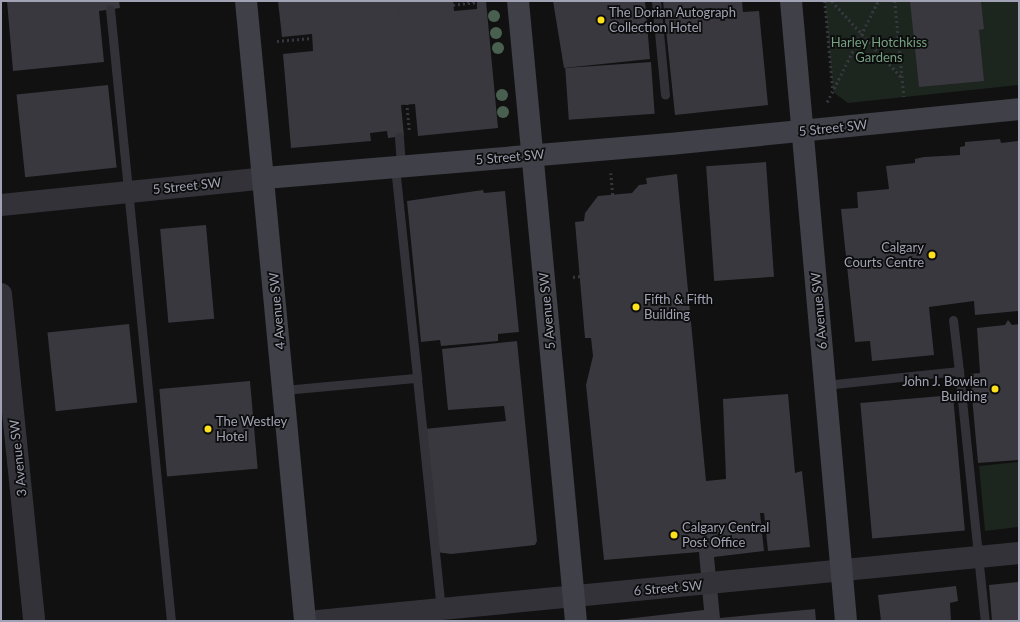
<!DOCTYPE html>
<html>
<head>
<meta charset="utf-8">
<style>
	body { margin:0 }
	#map { position:relative; width:1020px; height:622px; overflow:hidden; background:#111112; font-family:Lato,sans-serif }
	div>[style] { position:absolute }
	[style*='--x'] { left:calc(var(--x)*1px); top:calc(var(--y)*1px); width:calc(var(--w)*1px); rotate:calc(var(--a)*1deg) }
	.green>* { inset:0; background:#1d251f }
	.building>* { inset:0; background:#38383e; transform-origin:0 0 }
	.path>* { height:2.5px; margin-top:-1.25px; transform-origin:0; background:repeating-linear-gradient(90deg,#37383f 0 2px,transparent 0 5px) }
	.service>* { height:9px; margin:-4.5px; padding:0 4.5px; transform-origin:4.5px; border-radius:4.5px; background:#323238 }
	.tertiary>* { height:22px; margin:-11px; padding:0 11px; transform-origin:11px; border-radius:11px; background:#323238 }
	.secondary>* { height:22px; margin:-11px; padding:0 11px; transform-origin:11px; border-radius:11px; background:#3f4048 }
	.trees>* { width:12px; height:12px; margin:-6px; border-radius:50%; background:#496050 }
	.dots>* { width:11px; height:11px; translate:-50% -50%; box-sizing:border-box; border:2px solid #0c0c0d; border-radius:50% }
	span { translate:-50% -50%; white-space:nowrap; text-align:center; line-height:1.15; -webkit-text-stroke:3.5px #0c0c0d; paint-order:stroke }
	.poi-label { font-size:13px; color:#a1a3b4 }
	.left { translate:0 -50%; text-align:left }
	.right { translate:-100% -50%; text-align:right }
	.park-label { font-size:13px; color:#76a182 }
	.street-label { font-size:13px; color:#a1a3b4 }
	.frame { position:absolute; inset:0; border:2px solid #a1a3b4; pointer-events:none }
</style>
</head>
<body>
<div id="map">
	<div class="green">
		<div style="clip-path:polygon(825px 1px,1019px 1px,1019px 85px,848px 103px,833px 92px)"></div>
		<div style="clip-path:polygon(1019px 462px,1019px 527px,985px 531px,979px 466px)"></div>
	</div>
	<div class="building">
		<div style="clip-path:polygon(7px 1px,119px 1px,120px 8px,99px 11px,104px 62px,13px 71px)"></div>
		<div style="clip-path:polygon(278px 1px,453px 1px,454px 11px,477px 9px,477px 1px,486px 1px,498px 128px,418px 136px,415px 104px,401px 105px,404px 136px,388px 138px,387px 131px,370px 133px,371px 141px,291px 148px,283px 54px,313px 51px,312px 34px,282px 37px)"></div>
		<div style="clip-path:polygon(553px 1px,645px 1px,650px 59px,564px 68px)"></div>
		<div style="clip-path:polygon(663px 1px,742px 1px,743px 12px,759px 11px,768px 105px,675px 115px)"></div>
		<div style="clip-path:polygon(910px 1px,981px 1px,984px 29px,979px 30px,984px 81px,919px 87px)"></div>
		<div style="left:651px;top:62px;width:52px;height:86px;rotate:86deg"></div>
		<div style="left:108px;top:85px;width:83px;height:92px;rotate:84deg"></div>
		<div style="clip-path:polygon(1000px 139px,1001px 143px,1019px 141px,1019px 311px,975px 315px,974px 301px,929px 307px,934px 355px,872px 361px,870px 341px,855px 342px,841px 209px,858px 208px,857px 192px,889px 189px,886px 166px,915px 163px,915px 159px,924px 157px,960px 155px,960px 147px,965px 146px,965px 142px)"></div>
		<div style="left:766px;top:162px;width:115px;height:60px;rotate:86deg"></div>
		<div style="clip-path:polygon(677px 174px,706px 481px,726px 479px,723px 399px,788px 394px,795px 473px,802px 471px,810px 547px,768px 551px,764px 513px,760px 513px,764px 551px,714px 557px,720px 618px,815px 609px,816px 621px,608px 621px,704px 610px,699px 552px,604px 560px,586px 385px,593px 356px,591px 338px,585px 338px,575px 222px,584px 221px,585px 213px,598px 196px,632px 193px,639px 185px,647px 184px,646px 178px)"></div>
		<div style="clip-path:polygon(483px 190px,484px 193px,505px 191px,519px 332px,498px 334px,498px 341px,441px 346px,440px 340px,421px 342px,407px 201px)"></div>
		<div style="left:206px;top:225px;width:94px;height:46px;rotate:85deg"></div>
		<div style="clip-path:polygon(1008px 320px,1012px 325px,1019px 324px,1019px 460px,978px 463px,970px 374px,980px 373px,977px 328px,1005px 325px)"></div>
		<div style="left:129px;top:324px;width:79px;height:82px;rotate:84deg"></div>
		<div style="clip-path:polygon(517px 341px,537px 541px,535px 545px,451px 554px,436px 552px,424px 429px,506px 421px,504px 406px,448px 410px,442px 349px)"></div>
		<div style="left:250px;top:381px;width:88px;height:91px;rotate:85deg"></div>
		<div style="left:953px;top:395px;width:136px;height:93px;rotate:85deg"></div>
		<div style="clip-path:polygon(1019px 582px,1019px 621px,992px 621px,989px 585px)"></div>
		<div style="clip-path:polygon(956px 586px,958px 601px,950px 603px,951px 621px,881px 621px,878px 595px)"></div>
	</div>
	<div class="path">
		<div style="--x:486;--y:1;--w:4;--a:0"></div>
		<div style="--x:825;--y:1;--w:89;--a:84.9"></div>
		<div style="--x:832;--y:1;--w:104;--a:47.7"></div>
		<div style="--x:895;--y:1;--w:96;--a:84.6"></div>
		<div style="--x:277;--y:41;--w:35;--a:-5"></div>
		<div style="--x:827;--y:102;--w:113;--a:-63.2"></div>
		<div style="--x:409;--y:130;--w:120;--a:-95.3"></div>
		<div style="--x:398;--y:11;--w:80;--a:-6.5"></div>
		<div style="--x:611;--y:173;--w:22;--a:85"></div>
		<div style="--x:573;--y:277;--w:7;--a:-8"></div>
	</div>
	<div class="service">
		<div style="--x:656;--y:1;--w:94;--a:84.5"></div>
		<div style="--x:110;--y:9;--w:615;--a:84.31"></div>
		<div style="--x:399;--y:137;--w:30;--a:86"></div>
		<div style="--x:395;--y:167;--w:212;--a:84"></div>
		<div style="--x:953;--y:320;--w:51;--a:83.3"></div>
		<div style="--x:825;--y:385;--w:135;--a:-6"></div>
		<div style="--x:959;--y:371;--w:251;--a:84.1"></div>
		<div style="--x:284;--y:390;--w:134;--a:-5.2"></div>
		<div style="--x:417;--y:378;--w:232;--a:84.1"></div>
	</div>
	<div class="tertiary">
		<div style="--x:1;--y:205;--w:265;--a:-5.8"></div>
		<div style="--x:1;--y:294;--w:329;--a:84.2"></div>
		<div style="--x:318;--y:621;--w:704;--a:-5.54"></div>
	</div>
	<div class="secondary">
		<div style="--x:246;--y:1;--w:623;--a:84.56"></div>
		<div style="--x:518;--y:1;--w:623;--a:84.66"></div>
		<div style="--x:791;--y:1;--w:622;--a:84.93"></div>
		<div style="--x:265;--y:178;--w:406;--a:-4.8"></div>
		<div style="--x:670;--y:144;--w:351;--a:-5.7"></div>
	</div>
	<div class="trees">
		<div style="left:494px;top:16px"></div>
		<div style="left:496px;top:33px"></div>
		<div style="left:498px;top:48px"></div>
		<div style="left:502px;top:95px"></div>
		<div style="left:503px;top:112px"></div>
	</div>
	<div class="dots">
		<div style="left:601px;top:20px;background:#fee11d"></div>
		<div style="left:932px;top:255px;background:#fee11d"></div>
		<div style="left:636px;top:307px;background:#fee11d"></div>
		<div style="left:995px;top:389px;background:#fee11d"></div>
		<div style="left:208px;top:429px;background:#fee11d"></div>
		<div style="left:674px;top:535px;background:#fee11d"></div>
	</div>
	<div class="poi-label">
		<span class="left" style="left:609px;top:20px">The Dorian Autograph<br>Collection Hotel</span>
		<span class="right" style="left:924px;top:255px">Calgary<br>Courts Centre</span>
		<span class="left" style="left:644px;top:307px">Fifth &amp; Fifth<br>Building</span>
		<span class="right" style="left:987px;top:389px">John J. Bowlen<br>Building</span>
		<span class="left" style="left:216px;top:429px">The Westley<br>Hotel</span>
		<span class="left" style="left:682px;top:535px">Calgary Central<br>Post Office</span>
	</div>
	<div class="park-label">
		<span style="left:879px;top:50px">Harley Hotchkiss<br>Gardens</span>
	</div>
	<div class="street-label">
		<span style="left:833px;top:128px;rotate:-6deg">5 Street SW</span>
		<span style="left:510px;top:157px;rotate:-5deg">5 Street SW</span>
		<span style="left:187px;top:186px;rotate:-6deg">5 Street SW</span>
		<span style="left:277px;top:311px;rotate:-95deg">4 Avenue SW</span>
		<span style="left:547px;top:311px;rotate:-95deg">5 Avenue SW</span>
		<span style="left:819px;top:311px;rotate:-95deg">6 Avenue SW</span>
		<span style="left:18px;top:458px;rotate:-96deg">3 Avenue SW</span>
		<span style="left:668px;top:588px;rotate:-5deg">6 Street SW</span>
	</div>
	<div class="frame"></div>
</div>
</body>
</html>
